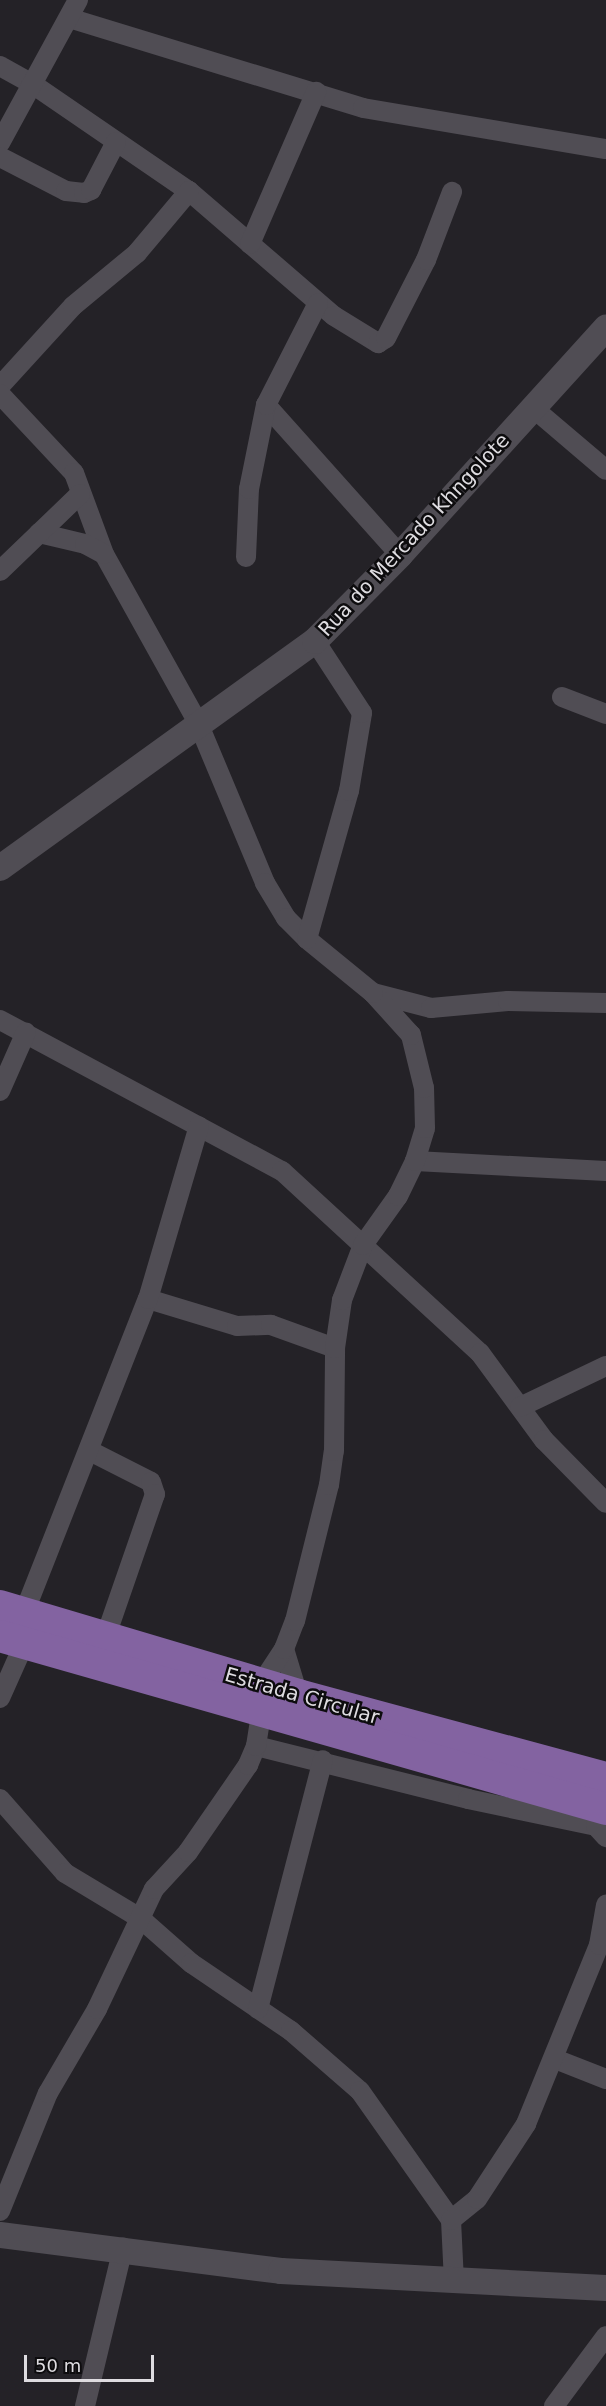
<!DOCTYPE html>
<html>
<head>
<meta charset="utf-8">
<style>
	body { margin:0 }
	#map { position:relative; width:606px; height:2406px; overflow:hidden; background:#242227; font-family:"DejaVu Sans",sans-serif }
	div>[style] { position:absolute }
	[style*='--x'] { left:calc(var(--x)*1px); top:calc(var(--y)*1px); width:calc(var(--w)*1px); rotate:calc(var(--a)*1deg) }
	.minor>* { height:20px; margin:-10px; padding:0 10px; transform-origin:10px; border-radius:10px; background:#504d54 }
	.tertiary>* { height:26px; margin:-13px; padding:0 13px; transform-origin:13px; border-radius:13px; background:#504d54 }
	.primary>* { height:32px; margin:-16px; padding:0 16px; transform-origin:16px; border-radius:16px; background:#8363a1 }
	span { translate:-50% -50%; white-space:nowrap; text-align:center; line-height:1.15; -webkit-text-stroke:5px #0d0c0e; paint-order:stroke }
	.street-label { font-size:20px; color:#dedce0 }
	.scale { position:absolute; left:24px; top:2355px; width:130px; height:27px; box-sizing:border-box; border:3px solid #dedce0; border-top:0; padding-left:8px; font-size:18px; line-height:21px; white-space:nowrap; color:#dedce0; -webkit-text-stroke:4px #0d0c0e; paint-order:stroke }
</style>
</head>
<body>
<div id="map">
	<div class="minor">
		<div style="--x:69;--y:18;--w:307;--a:17"></div>
		<div style="--x:363;--y:108;--w:246;--a:9.6"></div>
		<div style="--x:0;--y:66;--w:35;--a:29"></div>
		<div style="--x:31;--y:83;--w:191;--a:34.4"></div>
		<div style="--x:189;--y:191;--w:191;--a:40.8"></div>
		<div style="--x:334;--y:316;--w:52;--a:31.5"></div>
		<div style="--x:378;--y:343;--w:9;--a:-32"></div>
		<div style="--x:386;--y:338;--w:88;--a:-62.9"></div>
		<div style="--x:426;--y:260;--w:73;--a:-69.1"></div>
		<div style="--x:0;--y:143;--w:163;--a:-61.4"></div>
		<div style="--x:0;--y:157;--w:74;--a:27.3"></div>
		<div style="--x:66;--y:191;--w:18;--a:6"></div>
		<div style="--x:84;--y:193;--w:8;--a:-23"></div>
		<div style="--x:91;--y:190;--w:54;--a:-62.5"></div>
		<div style="--x:250;--y:244;--w:166;--a:-66.5"></div>
		<div style="--x:0;--y:386;--w:108;--a:-47.6"></div>
		<div style="--x:73;--y:306;--w:83;--a:-39.6"></div>
		<div style="--x:137;--y:253;--w:81;--a:-50"></div>
		<div style="--x:0;--y:394;--w:108;--a:46.9"></div>
		<div style="--x:74;--y:473;--w:86;--a:69.7"></div>
		<div style="--x:104;--y:554;--w:196;--a:60.9"></div>
		<div style="--x:199;--y:725;--w:171;--a:67.3"></div>
		<div style="--x:265;--y:883;--w:41;--a:59"></div>
		<div style="--x:286;--y:918;--w:30;--a:45"></div>
		<div style="--x:266;--y:405;--w:201;--a:48.2"></div>
		<div style="--x:532;--y:407;--w:97;--a:40.4"></div>
		<div style="--x:39;--y:533;--w:47;--a:13.4"></div>
		<div style="--x:85;--y:544;--w:21;--a:28"></div>
		<div style="--x:246;--y:557;--w:68;--a:-87.5"></div>
		<div style="--x:249;--y:489;--w:86;--a:-78.6"></div>
		<div style="--x:266;--y:405;--w:114;--a:-63"></div>
		<div style="--x:0;--y:571;--w:111;--a:-43.9"></div>
		<div style="--x:562;--y:697;--w:47;--a:21.1"></div>
		<div style="--x:373;--y:993;--w:60;--a:14.5"></div>
		<div style="--x:431;--y:1008;--w:77;--a:-5.2"></div>
		<div style="--x:508;--y:1001;--w:98;--a:1.2"></div>
		<div style="--x:0;--y:1020;--w:320;--a:28.2"></div>
		<div style="--x:282;--y:1171;--w:269;--a:42.6"></div>
		<div style="--x:480;--y:1353;--w:108;--a:53.7"></div>
		<div style="--x:544;--y:1440;--w:88;--a:45.5"></div>
		<div style="--x:0;--y:1091;--w:64;--a:-66.2"></div>
		<div style="--x:415;--y:1161;--w:191;--a:3"></div>
		<div style="--x:148;--y:1299;--w:93;--a:16.9"></div>
		<div style="--x:237;--y:1326;--w:34;--a:-2"></div>
		<div style="--x:271;--y:1325;--w:68;--a:19.8"></div>
		<div style="--x:520;--y:1407;--w:95;--a:-25.5"></div>
		<div style="--x:90;--y:1451;--w:68;--a:26.9"></div>
		<div style="--x:151;--y:1482;--w:13;--a:72"></div>
		<div style="--x:155;--y:1494;--w:152;--a:109.1"></div>
		<div style="--x:24;--y:1613;--w:338;--a:-68.5"></div>
		<div style="--x:148;--y:1299;--w:180;--a:-73.6"></div>
		<div style="--x:284;--y:1649;--w:48;--a:73.1"></div>
		<div style="--x:261;--y:1684;--w:42;--a:-56.7"></div>
		<div style="--x:284;--y:1649;--w:30;--a:-69"></div>
		<div style="--x:295;--y:1621;--w:140;--a:-76"></div>
		<div style="--x:329;--y:1485;--w:34;--a:-82"></div>
		<div style="--x:334;--y:1451;--w:103;--a:-89.4"></div>
		<div style="--x:335;--y:1348;--w:49;--a:-81.7"></div>
		<div style="--x:342;--y:1300;--w:59;--a:-69.1"></div>
		<div style="--x:363;--y:1245;--w:60;--a:-54.5"></div>
		<div style="--x:398;--y:1196;--w:39;--a:-64"></div>
		<div style="--x:415;--y:1161;--w:34;--a:-73"></div>
		<div style="--x:425;--y:1128;--w:40;--a:-91.4"></div>
		<div style="--x:424;--y:1088;--w:55;--a:-103.8"></div>
		<div style="--x:411;--y:1035;--w:57;--a:-132.1"></div>
		<div style="--x:373;--y:993;--w:85;--a:-140.7"></div>
		<div style="--x:307;--y:939;--w:154;--a:-74.2"></div>
		<div style="--x:349;--y:791;--w:79;--a:-80.5"></div>
		<div style="--x:362;--y:713;--w:86;--a:-123.1"></div>
		<div style="--x:0;--y:1698;--w:59;--a:-66"></div>
		<div style="--x:256;--y:1746;--w:219;--a:14"></div>
		<div style="--x:468;--y:1799;--w:131;--a:11.9"></div>
		<div style="--x:596;--y:1826;--w:15;--a:48"></div>
		<div style="--x:0;--y:1799;--w:98;--a:48.7"></div>
		<div style="--x:65;--y:1873;--w:87;--a:31"></div>
		<div style="--x:140;--y:1918;--w:68;--a:41.4"></div>
		<div style="--x:191;--y:1963;--w:121;--a:34.2"></div>
		<div style="--x:291;--y:2031;--w:91;--a:41"></div>
		<div style="--x:360;--y:2091;--w:158;--a:54.8"></div>
		<div style="--x:451;--y:2220;--w:61;--a:87.2"></div>
		<div style="--x:258;--y:2009;--w:257;--a:-75.4"></div>
		<div style="--x:555;--y:2059;--w:55;--a:21.4"></div>
		<div style="--x:0;--y:2211;--w:127;--a:-67.9"></div>
		<div style="--x:48;--y:2093;--w:97;--a:-59.7"></div>
		<div style="--x:97;--y:2009;--w:133;--a:-64.6"></div>
		<div style="--x:154;--y:1889;--w:50;--a:-47.4"></div>
		<div style="--x:188;--y:1852;--w:106;--a:-55.4"></div>
		<div style="--x:248;--y:1765;--w:21;--a:-67"></div>
		<div style="--x:256;--y:1746;--w:33;--a:-81"></div>
		<div style="--x:451;--y:2220;--w:33;--a:-39"></div>
		<div style="--x:477;--y:2199;--w:90;--a:-56.8"></div>
		<div style="--x:526;--y:2124;--w:193;--a:-67.8"></div>
		<div style="--x:599;--y:1945;--w:41;--a:-80.1"></div>
		<div style="--x:85;--y:2406;--w:163;--a:-76.5"></div>
		<div style="--x:554;--y:2406;--w:87;--a:-53.4"></div>
	</div>
	<div class="tertiary">
		<div style="--x:0;--y:868;--w:388;--a:-35.8"></div>
		<div style="--x:315;--y:641;--w:121;--a:-45.3"></div>
		<div style="--x:400;--y:555;--w:307;--a:-47.8"></div>
		<div style="--x:0;--y:2235;--w:283;--a:7.3"></div>
		<div style="--x:281;--y:2271;--w:325;--a:3"></div>
	</div>
	<div class="primary">
		<div style="--x:0;--y:1606;--w:311;--a:16.6"></div>
		<div style="--x:298;--y:1695;--w:319;--a:15.1"></div>
		<div style="--x:0;--y:1636;--w:630;--a:15.93"></div>
	</div>
	<div class="street-label">
		<span style="left:414px;top:535px;rotate:-47deg">Rua do Mercado Khngolote</span>
		<span style="left:302px;top:1696px;rotate:16deg">Estrada Circular</span>
	</div>
	<div class="scale">50 m</div>
</div>
</body>
</html>
